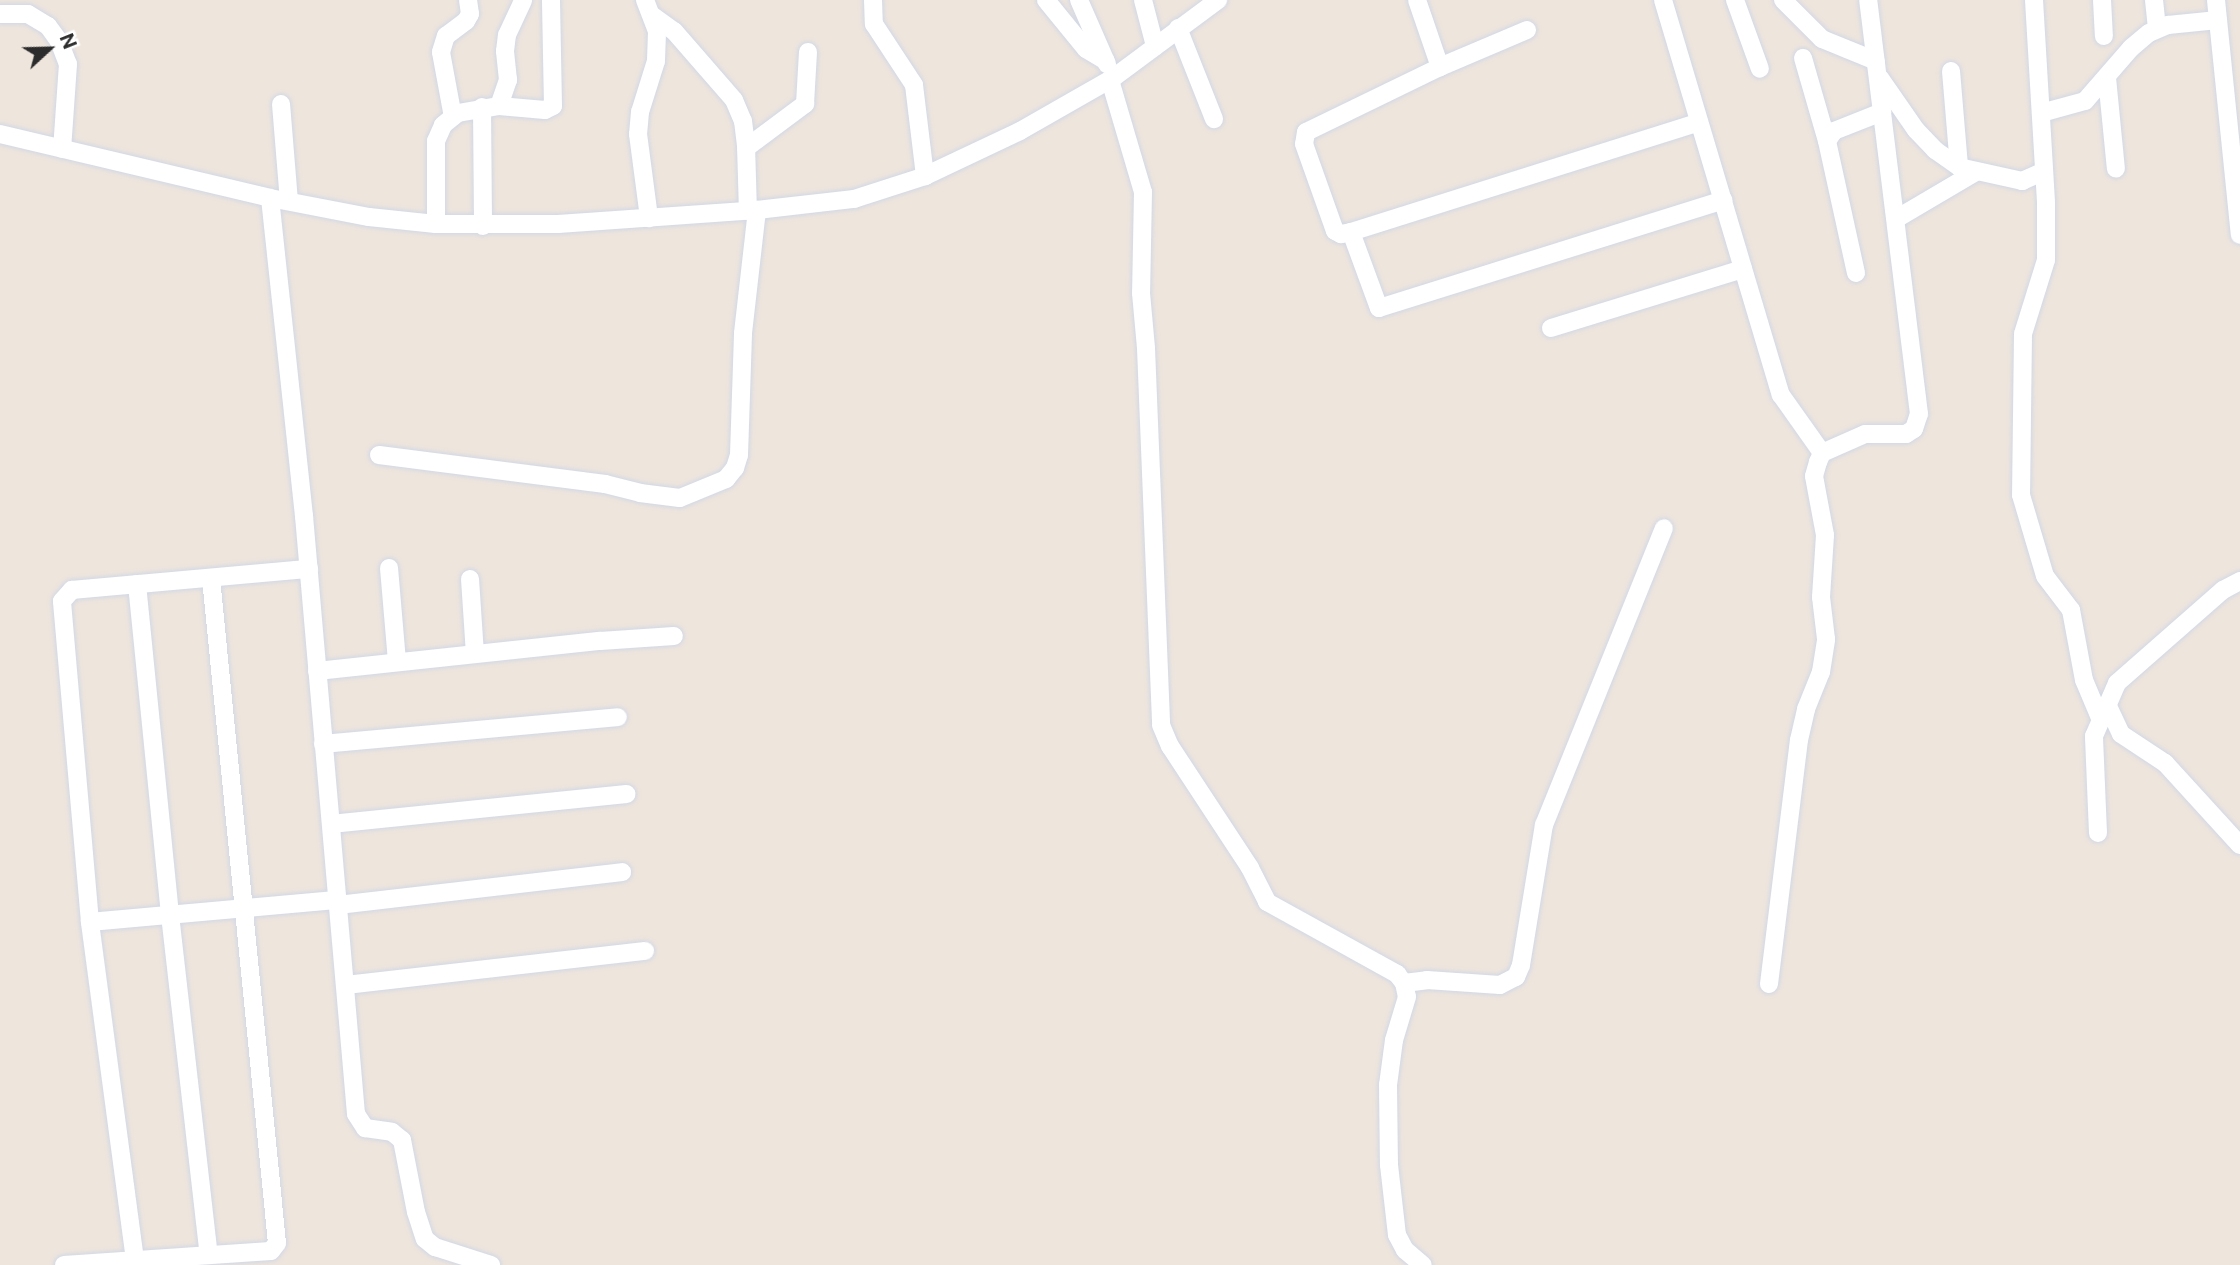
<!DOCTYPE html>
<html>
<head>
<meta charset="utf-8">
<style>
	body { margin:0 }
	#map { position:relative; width:2240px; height:1265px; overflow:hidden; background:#eee5dd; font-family:"Public Sans",sans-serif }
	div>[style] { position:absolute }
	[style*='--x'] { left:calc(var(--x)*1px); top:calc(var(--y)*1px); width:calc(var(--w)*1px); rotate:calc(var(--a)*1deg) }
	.roads { filter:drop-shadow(0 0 2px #d2d8e5) drop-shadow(0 0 2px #d2d8e5) }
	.minor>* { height:18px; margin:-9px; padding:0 9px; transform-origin:9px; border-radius:9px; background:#fff }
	span { translate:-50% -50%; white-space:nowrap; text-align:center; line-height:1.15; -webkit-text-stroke:5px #fff; paint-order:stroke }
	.north { position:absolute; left:14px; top:14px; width:70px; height:70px; -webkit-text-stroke:5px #fff; paint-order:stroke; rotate:68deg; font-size:19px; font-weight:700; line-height:28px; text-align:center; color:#2c2c2c }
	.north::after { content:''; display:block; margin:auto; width:24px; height:32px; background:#2c2c2c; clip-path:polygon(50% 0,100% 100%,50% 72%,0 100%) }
</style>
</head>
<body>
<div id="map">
	<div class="roads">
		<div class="minor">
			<div style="--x:645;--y:0;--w:34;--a:69"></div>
			<div style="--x:657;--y:32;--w:29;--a:92"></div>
			<div style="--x:656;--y:61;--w:53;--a:107.4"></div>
			<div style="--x:640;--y:112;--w:22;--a:95"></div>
			<div style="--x:638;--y:134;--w:85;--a:82.5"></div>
			<div style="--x:873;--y:0;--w:24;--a:88"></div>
			<div style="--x:874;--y:24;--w:73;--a:56.7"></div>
			<div style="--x:914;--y:85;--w:92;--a:83.1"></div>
			<div style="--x:1046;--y:0;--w:63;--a:50.8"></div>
			<div style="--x:1086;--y:49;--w:23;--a:31"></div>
			<div style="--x:1079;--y:0;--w:70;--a:66.4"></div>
			<div style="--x:1143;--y:0;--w:48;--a:75.4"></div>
			<div style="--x:1417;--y:0;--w:71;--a:71.1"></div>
			<div style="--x:1663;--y:0;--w:412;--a:73.4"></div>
			<div style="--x:1781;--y:395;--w:71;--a:54.7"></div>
			<div style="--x:1735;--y:0;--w:73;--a:70.1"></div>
			<div style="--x:1783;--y:0;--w:55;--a:45"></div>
			<div style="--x:1822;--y:39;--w:58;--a:22.2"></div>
			<div style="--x:2034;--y:0;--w:204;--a:86.6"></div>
			<div style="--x:2046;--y:204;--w:56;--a:90"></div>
			<div style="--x:2046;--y:260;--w:77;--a:107.3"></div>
			<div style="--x:2023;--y:334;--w:161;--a:90.7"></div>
			<div style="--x:2021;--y:495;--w:84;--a:73.5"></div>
			<div style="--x:2045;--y:576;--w:43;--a:52.6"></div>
			<div style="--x:2071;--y:610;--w:71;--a:79.5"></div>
			<div style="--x:2084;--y:680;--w:41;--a:67.2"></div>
			<div style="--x:2102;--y:0;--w:36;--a:87"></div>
			<div style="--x:2154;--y:0;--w:29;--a:84"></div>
			<div style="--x:2216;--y:0;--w:236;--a:84.2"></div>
			<div style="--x:0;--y:14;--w:28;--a:0"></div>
			<div style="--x:28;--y:14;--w:23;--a:31"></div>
			<div style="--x:48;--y:26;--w:19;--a:54"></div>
			<div style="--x:59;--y:41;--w:25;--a:69"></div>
			<div style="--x:68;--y:64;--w:85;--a:94"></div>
			<div style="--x:653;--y:16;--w:26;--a:36"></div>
			<div style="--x:674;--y:31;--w:91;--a:49"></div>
			<div style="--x:734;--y:100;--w:23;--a:67"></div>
			<div style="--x:743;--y:121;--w:24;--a:83"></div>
			<div style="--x:746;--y:145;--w:66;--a:88.3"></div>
			<div style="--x:1178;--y:28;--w:98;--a:68.4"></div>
			<div style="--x:1527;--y:30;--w:95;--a:157"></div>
			<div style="--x:1440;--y:67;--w:149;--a:154.1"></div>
			<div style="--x:1306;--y:132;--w:12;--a:99"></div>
			<div style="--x:1304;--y:144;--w:92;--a:70.4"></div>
			<div style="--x:1335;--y:231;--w:7;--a:27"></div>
			<div style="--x:1341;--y:234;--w:10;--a:-11"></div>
			<div style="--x:1351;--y:232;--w:365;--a:-17.5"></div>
			<div style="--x:1803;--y:58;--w:86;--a:73.9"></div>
			<div style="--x:1951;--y:71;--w:96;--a:85.2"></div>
			<div style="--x:1880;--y:78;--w:63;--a:55.3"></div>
			<div style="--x:1916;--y:130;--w:28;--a:46"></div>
			<div style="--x:1935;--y:150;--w:29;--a:35"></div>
			<div style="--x:1959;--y:167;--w:65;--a:12.5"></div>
			<div style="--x:2022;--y:181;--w:24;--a:-24"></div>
			<div style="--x:2107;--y:78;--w:91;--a:84.4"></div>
			<div style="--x:1110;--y:80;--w:117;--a:73.6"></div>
			<div style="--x:1143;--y:192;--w:101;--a:91.1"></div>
			<div style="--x:1141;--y:293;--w:55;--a:84.8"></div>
			<div style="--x:1146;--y:348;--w:377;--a:87.7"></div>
			<div style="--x:1161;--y:725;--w:23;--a:67"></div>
			<div style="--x:1170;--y:746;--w:146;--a:56.7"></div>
			<div style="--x:1250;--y:868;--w:38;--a:63"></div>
			<div style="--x:1267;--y:902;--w:149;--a:29"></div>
			<div style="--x:1397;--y:974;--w:11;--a:52"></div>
			<div style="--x:1404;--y:983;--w:14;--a:78"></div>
			<div style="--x:1407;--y:997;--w:45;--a:106.8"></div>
			<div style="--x:1394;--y:1040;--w:45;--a:97.6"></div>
			<div style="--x:1388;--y:1085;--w:80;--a:89.3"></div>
			<div style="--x:1389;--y:1165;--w:70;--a:83.5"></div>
			<div style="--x:1397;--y:1235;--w:17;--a:62"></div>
			<div style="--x:1405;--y:1250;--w:23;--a:40"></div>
			<div style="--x:281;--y:104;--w:97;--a:85.3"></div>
			<div style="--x:499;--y:106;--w:46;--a:5"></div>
			<div style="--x:545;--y:110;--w:9;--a:-27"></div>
			<div style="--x:553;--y:106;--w:106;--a:-91.1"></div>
			<div style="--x:482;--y:107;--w:119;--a:89.5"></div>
			<div style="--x:2041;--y:113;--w:46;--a:-15.3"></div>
			<div style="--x:2085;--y:101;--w:70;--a:-49"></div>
			<div style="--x:2131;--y:48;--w:23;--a:-40"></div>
			<div style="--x:2149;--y:33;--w:21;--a:-23"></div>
			<div style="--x:2168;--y:25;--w:50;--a:-5.7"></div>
			<div style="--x:453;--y:117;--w:66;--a:-100.5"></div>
			<div style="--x:441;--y:52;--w:17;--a:-73"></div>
			<div style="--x:446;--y:36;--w:25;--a:-37"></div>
			<div style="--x:466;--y:21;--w:8;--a:-60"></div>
			<div style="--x:470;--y:14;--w:14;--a:-98"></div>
			<div style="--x:0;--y:134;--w:277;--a:13.3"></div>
			<div style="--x:270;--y:198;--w:101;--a:10.9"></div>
			<div style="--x:369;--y:217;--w:67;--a:6"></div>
			<div style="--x:436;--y:224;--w:122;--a:0"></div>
			<div style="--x:558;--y:224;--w:199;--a:-4"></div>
			<div style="--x:757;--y:210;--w:98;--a:-6.5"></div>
			<div style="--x:854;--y:199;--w:75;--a:-17.9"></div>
			<div style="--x:925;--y:176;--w:105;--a:-25.3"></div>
			<div style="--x:1020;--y:131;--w:107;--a:-29.7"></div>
			<div style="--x:1113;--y:78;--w:131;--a:-36.6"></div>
			<div style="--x:746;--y:148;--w:74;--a:-36.7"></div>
			<div style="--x:805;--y:104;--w:52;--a:-86.7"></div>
			<div style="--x:270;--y:198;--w:320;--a:83.9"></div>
			<div style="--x:304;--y:516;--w:600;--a:85.03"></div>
			<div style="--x:356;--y:1114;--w:17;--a:57"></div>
			<div style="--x:365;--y:1128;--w:27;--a:8"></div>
			<div style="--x:392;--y:1132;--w:13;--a:39"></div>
			<div style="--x:402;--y:1140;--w:73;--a:79"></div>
			<div style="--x:416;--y:1212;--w:28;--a:72"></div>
			<div style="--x:425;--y:1239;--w:13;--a:39"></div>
			<div style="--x:435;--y:1247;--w:59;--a:17.8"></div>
			<div style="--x:1896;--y:219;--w:91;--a:-30.5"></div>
			<div style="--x:436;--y:224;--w:83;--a:-90"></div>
			<div style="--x:436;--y:141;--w:17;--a:-66"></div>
			<div style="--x:443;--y:125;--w:19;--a:-39"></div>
			<div style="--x:458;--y:113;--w:42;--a:-9.7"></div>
			<div style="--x:499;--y:106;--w:28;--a:-71"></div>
			<div style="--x:508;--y:80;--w:29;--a:-96"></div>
			<div style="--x:505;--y:51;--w:16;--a:-83"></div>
			<div style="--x:507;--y:35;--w:38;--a:-65"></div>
			<div style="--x:1351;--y:232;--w:81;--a:69.8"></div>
			<div style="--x:1379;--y:308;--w:361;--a:-17.4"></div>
			<div style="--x:1856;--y:273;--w:135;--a:-102.4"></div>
			<div style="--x:1827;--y:141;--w:12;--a:-55"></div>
			<div style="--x:1834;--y:131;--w:52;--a:-21.6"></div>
			<div style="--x:1551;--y:328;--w:201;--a:-17.1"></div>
			<div style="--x:379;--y:455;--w:228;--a:7.3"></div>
			<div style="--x:605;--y:484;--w:36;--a:14"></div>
			<div style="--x:640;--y:493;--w:40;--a:7.1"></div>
			<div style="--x:680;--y:498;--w:50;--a:-22.4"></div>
			<div style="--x:726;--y:479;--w:14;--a:-51"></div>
			<div style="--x:735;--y:468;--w:14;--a:-73"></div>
			<div style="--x:739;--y:455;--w:122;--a:-88.1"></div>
			<div style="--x:743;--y:333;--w:124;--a:-83.5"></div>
			<div style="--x:389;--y:568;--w:94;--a:85.1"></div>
			<div style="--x:470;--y:579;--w:75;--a:86.2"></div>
			<div style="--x:137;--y:584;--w:333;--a:84.3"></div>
			<div style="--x:170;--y:915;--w:342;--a:83.5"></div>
			<div style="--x:317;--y:671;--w:285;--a:-6.1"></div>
			<div style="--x:600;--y:641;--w:74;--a:-3.9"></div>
			<div style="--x:2107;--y:704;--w:33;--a:65"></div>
			<div style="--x:2121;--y:734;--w:53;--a:33.4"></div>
			<div style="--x:2165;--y:763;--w:111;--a:47.6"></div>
			<div style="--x:323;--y:744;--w:296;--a:-5.2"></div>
			<div style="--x:331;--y:824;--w:297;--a:-5.8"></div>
			<div style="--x:2098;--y:833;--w:97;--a:-92.4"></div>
			<div style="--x:2094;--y:736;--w:58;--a:-66.5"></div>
			<div style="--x:2117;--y:683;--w:141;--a:-41.3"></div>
			<div style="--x:2223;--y:590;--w:19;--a:-28"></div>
			<div style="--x:338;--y:905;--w:286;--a:-6.6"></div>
			<div style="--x:90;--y:922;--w:249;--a:-5.1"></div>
			<div style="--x:1404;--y:983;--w:23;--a:-7"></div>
			<div style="--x:1427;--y:980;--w:73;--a:3.9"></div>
			<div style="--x:1500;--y:985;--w:18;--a:-27"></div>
			<div style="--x:1516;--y:977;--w:13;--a:-67"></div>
			<div style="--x:1521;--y:965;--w:142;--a:-80.7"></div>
			<div style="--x:1544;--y:825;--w:320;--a:-68"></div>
			<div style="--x:1769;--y:984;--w:246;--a:-83"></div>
			<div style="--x:1799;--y:740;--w:32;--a:-77"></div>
			<div style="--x:1806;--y:709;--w:40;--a:-68"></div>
			<div style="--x:1821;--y:672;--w:33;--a:-81"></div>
			<div style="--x:1826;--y:639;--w:42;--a:-96.8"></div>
			<div style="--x:1821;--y:597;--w:62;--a:-86.3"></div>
			<div style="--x:1825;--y:535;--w:60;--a:-100.6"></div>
			<div style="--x:1814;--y:476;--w:15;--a:-74"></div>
			<div style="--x:1818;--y:462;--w:10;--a:-66"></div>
			<div style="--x:1822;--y:453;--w:47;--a:-23.8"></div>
			<div style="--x:1865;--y:434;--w:41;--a:0"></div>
			<div style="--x:1906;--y:434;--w:9;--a:-32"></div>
			<div style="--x:1914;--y:429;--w:16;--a:-72"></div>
			<div style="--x:1919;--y:414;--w:417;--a:-97"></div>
			<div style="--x:346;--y:985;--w:301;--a:-6.5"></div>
			<div style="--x:135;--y:1260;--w:341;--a:-97.6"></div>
			<div style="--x:90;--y:922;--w:322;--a:-95"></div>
			<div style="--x:62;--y:601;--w:15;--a:-48"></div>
			<div style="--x:72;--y:590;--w:238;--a:-5.1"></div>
			<div style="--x:64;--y:1265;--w:207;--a:-3.9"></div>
			<div style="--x:271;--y:1251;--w:10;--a:-53"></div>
			<div style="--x:277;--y:1243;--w:668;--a:-95.67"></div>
		</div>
	</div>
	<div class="north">N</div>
</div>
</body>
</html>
